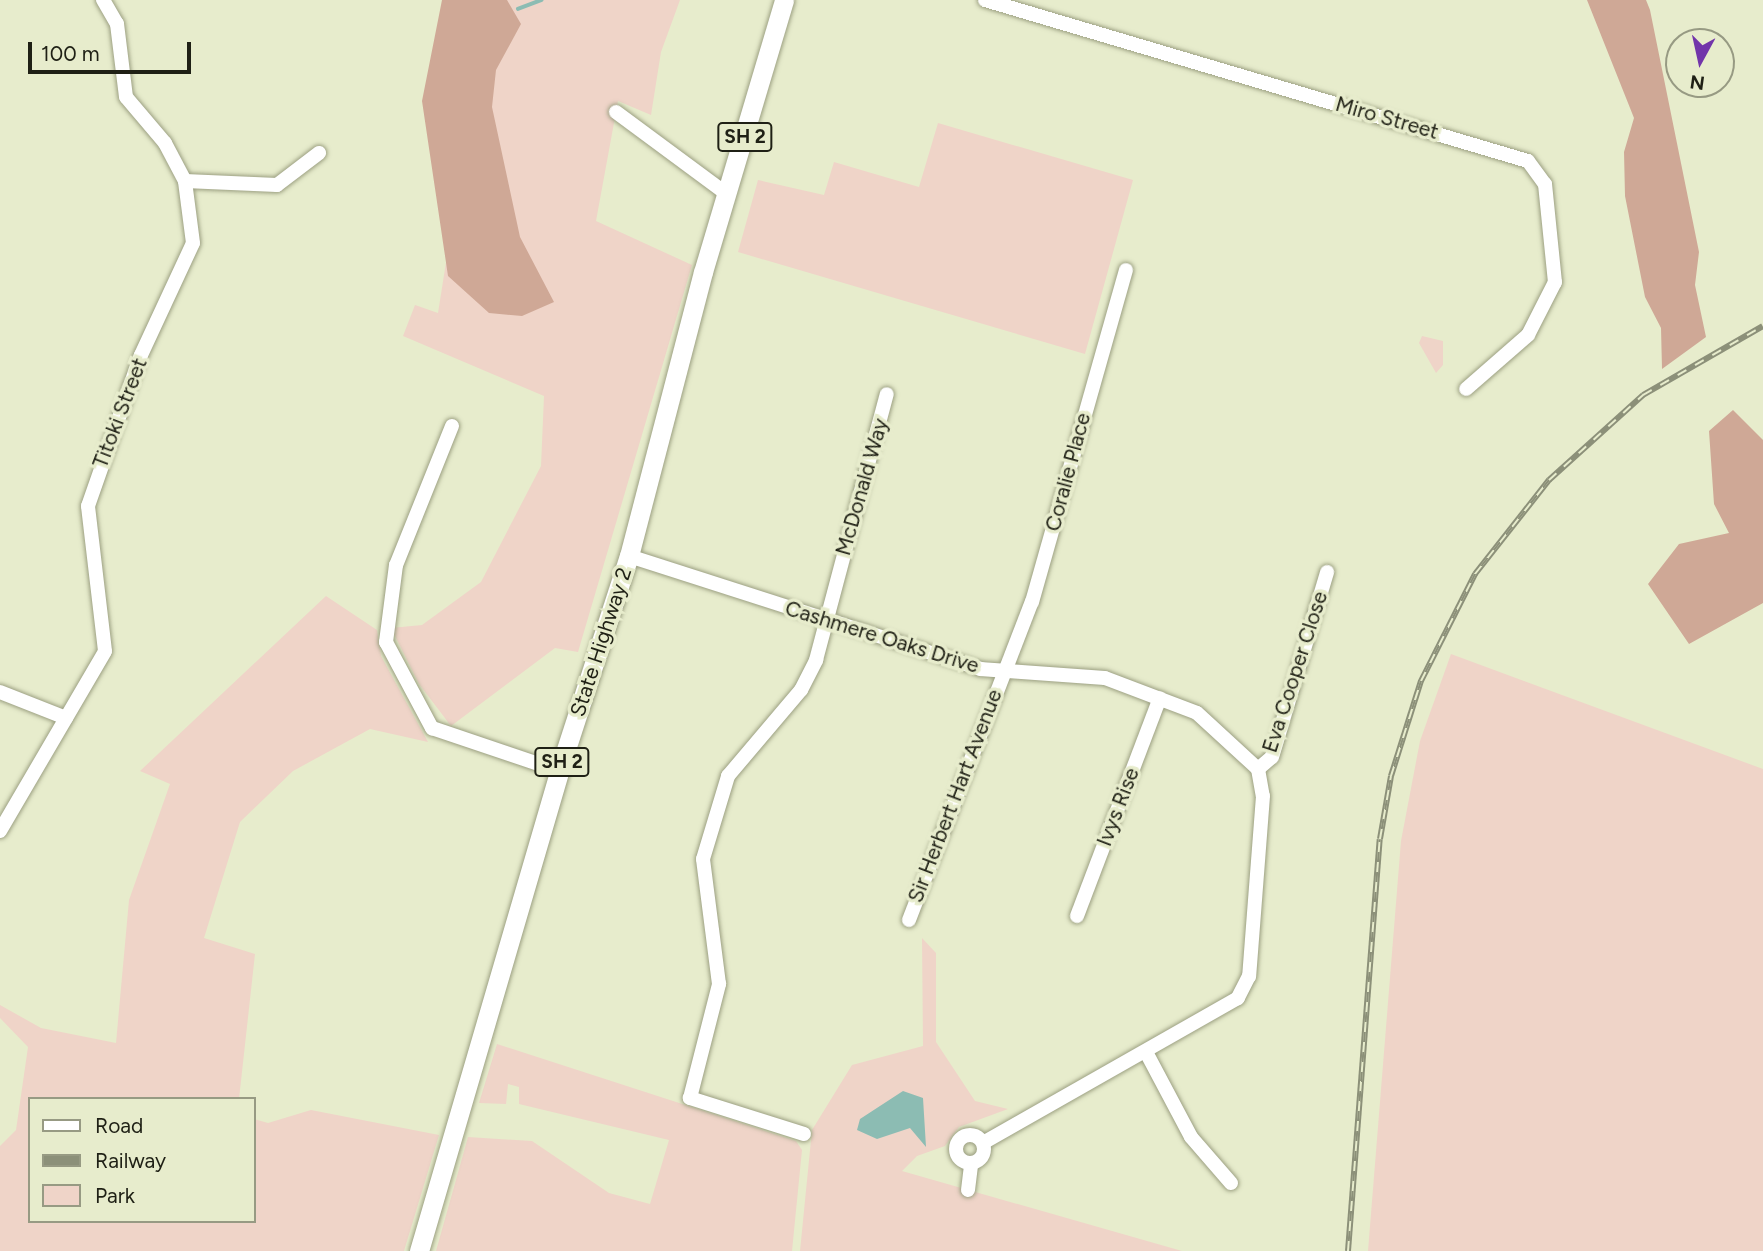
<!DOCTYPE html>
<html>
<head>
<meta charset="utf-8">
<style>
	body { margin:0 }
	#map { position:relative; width:1763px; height:1251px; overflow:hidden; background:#e7eccc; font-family:Figtree,sans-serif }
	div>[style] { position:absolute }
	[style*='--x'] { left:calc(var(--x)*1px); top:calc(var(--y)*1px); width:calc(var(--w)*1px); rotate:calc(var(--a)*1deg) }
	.green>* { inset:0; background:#efd4c8 }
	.forest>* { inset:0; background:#cfa896 }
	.water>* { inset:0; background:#8cbcb3 }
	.stream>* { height:3.5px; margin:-1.75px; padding:0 1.75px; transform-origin:1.75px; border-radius:1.75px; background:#8cbcb3 }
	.roads { filter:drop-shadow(0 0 2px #9ca082) drop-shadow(0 0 2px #9ca082) }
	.minor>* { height:14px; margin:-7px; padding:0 7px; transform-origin:7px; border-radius:7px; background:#fff }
	.minor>.ring { margin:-7px; padding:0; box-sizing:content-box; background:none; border:14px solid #fff; border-radius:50% }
	.highway>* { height:19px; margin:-9.5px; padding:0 9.5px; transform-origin:9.5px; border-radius:9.5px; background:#fff }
	.rail>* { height:6px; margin-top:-3px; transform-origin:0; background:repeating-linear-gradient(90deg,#e7eccc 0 10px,#8c9079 0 20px); box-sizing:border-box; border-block:2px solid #8c9079 }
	span { translate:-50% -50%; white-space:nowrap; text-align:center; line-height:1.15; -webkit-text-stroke:7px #e7eccc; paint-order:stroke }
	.shield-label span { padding:2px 5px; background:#e7eccc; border:2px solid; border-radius:5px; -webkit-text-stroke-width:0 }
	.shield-label { font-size:19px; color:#1f2015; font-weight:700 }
	.street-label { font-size:21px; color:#1f2015 }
	.legend { position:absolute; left:28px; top:1097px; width:228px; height:126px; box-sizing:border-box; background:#e7eccc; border:2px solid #979a83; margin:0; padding:9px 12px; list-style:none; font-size:21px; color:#1f2015 }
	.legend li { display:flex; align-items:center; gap:14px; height:35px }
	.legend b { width:35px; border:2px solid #979a83 }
	.north { position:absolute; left:1665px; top:28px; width:70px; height:70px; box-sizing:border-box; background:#e7eccc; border:2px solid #979a83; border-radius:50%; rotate:188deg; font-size:19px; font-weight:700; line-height:28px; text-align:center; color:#1f2015 }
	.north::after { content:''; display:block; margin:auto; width:24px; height:32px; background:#7235aa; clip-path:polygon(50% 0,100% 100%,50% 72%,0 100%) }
	.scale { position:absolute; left:28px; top:42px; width:163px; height:32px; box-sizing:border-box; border:4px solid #1f2015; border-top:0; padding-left:9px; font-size:21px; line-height:24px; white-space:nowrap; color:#1f2015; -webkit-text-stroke:5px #e7eccc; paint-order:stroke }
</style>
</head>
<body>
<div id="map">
	<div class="green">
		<div style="clip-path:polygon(450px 0,680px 0,661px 52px,651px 115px,618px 101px,596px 221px,692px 265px,578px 652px,555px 648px,451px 726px,419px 684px,391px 628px,422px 625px,481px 582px,541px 466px,544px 396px,403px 336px,415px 305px,438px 313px,450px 237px)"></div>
		<div style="clip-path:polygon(938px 123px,1133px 180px,1085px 354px,738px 252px,758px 180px,824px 195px,834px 162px,919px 187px)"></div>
		<div style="clip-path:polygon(1422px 336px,1443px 341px,1443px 365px,1436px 373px,1419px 343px)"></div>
		<div style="clip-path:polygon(326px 596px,377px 630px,381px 656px,428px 742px,370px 729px,293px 771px,240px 822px,204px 938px,255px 954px,239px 1099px,30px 1099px,30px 1221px,254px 1221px,254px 1119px,268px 1123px,311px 1110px,439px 1135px,404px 1251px,0 1251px,0 1146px,16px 1130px,28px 1047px,0 1018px,0 1005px,41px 1028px,116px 1043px,129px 900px,170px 784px,140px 771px)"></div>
		<div style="clip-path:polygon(1451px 654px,1763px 769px,1763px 1251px,1368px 1251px,1401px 841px,1420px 741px)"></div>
		<div style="clip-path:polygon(922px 938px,936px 953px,936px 1042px,975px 1101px,1008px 1109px,959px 1127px,945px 1146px,917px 1156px,902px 1171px,1182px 1251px,800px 1251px,812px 1130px,852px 1065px,923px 1046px)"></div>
		<div style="clip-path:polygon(497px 1044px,796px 1141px,802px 1150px,792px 1251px,436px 1251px,468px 1137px,532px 1141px,609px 1193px,650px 1204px,669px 1140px,519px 1104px,519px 1087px,508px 1084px,506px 1104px,479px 1103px)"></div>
	</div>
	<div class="forest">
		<div style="clip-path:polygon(442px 0,507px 0,521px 24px,496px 70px,492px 107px,520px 237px,554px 302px,522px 316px,489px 313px,448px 276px,422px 101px)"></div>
		<div style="clip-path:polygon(1587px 0,1646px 0,1650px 10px,1699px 252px,1695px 285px,1706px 337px,1662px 369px,1661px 328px,1645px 297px,1625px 196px,1624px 152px,1634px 118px)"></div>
		<div style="clip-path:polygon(1733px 410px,1763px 440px,1763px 603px,1689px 644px,1648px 584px,1679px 544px,1729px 533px,1714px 504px,1709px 431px)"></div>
	</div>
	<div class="water">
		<div style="clip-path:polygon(903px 1091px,923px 1098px,926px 1147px,910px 1128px,877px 1139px,857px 1130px,860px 1119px)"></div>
	</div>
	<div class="stream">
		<div style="--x:518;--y:9;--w:25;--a:-21"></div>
	</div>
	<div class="roads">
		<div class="minor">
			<div style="--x:985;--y:0;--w:566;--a:16.52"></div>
			<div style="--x:1528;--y:161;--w:29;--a:54"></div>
			<div style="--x:1545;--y:184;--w:99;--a:84.2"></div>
			<div style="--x:1555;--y:282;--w:59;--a:117"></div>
			<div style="--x:1528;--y:335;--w:82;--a:138.9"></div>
			<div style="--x:616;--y:112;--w:139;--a:36.5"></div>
			<div style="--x:185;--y:181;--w:92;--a:2.5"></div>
			<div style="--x:277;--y:185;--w:53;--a:-37.3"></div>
			<div style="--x:452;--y:426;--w:150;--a:111.9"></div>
			<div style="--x:396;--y:565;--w:78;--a:97.4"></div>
			<div style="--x:386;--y:642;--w:98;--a:61.9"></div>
			<div style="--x:432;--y:728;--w:134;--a:18.7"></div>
			<div style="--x:629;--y:556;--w:369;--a:17.8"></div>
			<div style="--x:980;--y:669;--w:125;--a:4.1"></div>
			<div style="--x:1105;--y:678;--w:98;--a:20.8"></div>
			<div style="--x:1197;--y:713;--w:83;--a:42.6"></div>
			<div style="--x:1258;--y:769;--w:27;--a:80"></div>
			<div style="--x:1263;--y:796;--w:181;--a:94.4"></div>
			<div style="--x:1249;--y:976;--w:25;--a:117"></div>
			<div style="--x:1238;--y:998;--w:293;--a:150.4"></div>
			<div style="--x:0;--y:692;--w:71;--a:21.5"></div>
			<div style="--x:1258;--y:769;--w:18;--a:-41"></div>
			<div style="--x:1272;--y:757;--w:193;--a:-73.4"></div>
			<div style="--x:0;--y:831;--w:208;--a:-59.7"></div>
			<div style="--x:105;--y:651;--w:146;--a:-96.7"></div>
			<div style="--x:88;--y:506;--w:160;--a:-70.7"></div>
			<div style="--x:141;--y:355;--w:123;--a:-65.1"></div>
			<div style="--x:193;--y:243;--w:63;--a:-97.4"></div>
			<div style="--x:185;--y:181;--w:43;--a:-117.8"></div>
			<div style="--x:165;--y:143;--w:60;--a:-130.3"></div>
			<div style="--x:126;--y:97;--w:74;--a:-97"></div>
			<div style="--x:117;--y:24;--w:28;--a:-120"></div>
			<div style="--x:1077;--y:916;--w:233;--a:-69.2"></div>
			<div style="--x:909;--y:920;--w:341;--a:-68.9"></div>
			<div style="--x:1032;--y:602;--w:345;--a:-74.2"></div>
			<div style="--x:1146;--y:1052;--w:96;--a:62.1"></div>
			<div style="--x:1191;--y:1137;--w:61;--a:49"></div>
			<div style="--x:804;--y:1134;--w:120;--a:-162.5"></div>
			<div style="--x:690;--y:1098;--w:118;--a:-75.7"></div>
			<div style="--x:719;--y:984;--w:126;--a:-97.3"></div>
			<div style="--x:703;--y:859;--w:87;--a:-73.2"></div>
			<div style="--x:728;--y:776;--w:113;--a:-49.7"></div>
			<div style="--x:801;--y:690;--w:34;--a:-63"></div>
			<div style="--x:816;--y:660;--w:275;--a:-75.1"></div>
			<div class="ring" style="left:956px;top:1135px;width:14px;height:14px"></div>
			<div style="--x:968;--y:1190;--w:26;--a:-83"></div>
		</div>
		<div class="highway">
			<div style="--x:419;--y:1251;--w:500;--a:-73.7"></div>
			<div style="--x:559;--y:771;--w:226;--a:-72"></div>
			<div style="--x:629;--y:556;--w:293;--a:-75.4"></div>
			<div style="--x:703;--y:272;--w:284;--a:-73.4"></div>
		</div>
	</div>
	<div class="rail">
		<div style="--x:1348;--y:1251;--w:413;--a:-85.6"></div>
		<div style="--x:1380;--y:839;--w:64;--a:-80.1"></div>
		<div style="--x:1391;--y:776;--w:100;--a:-72.5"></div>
		<div style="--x:1421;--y:681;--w:120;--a:-63.2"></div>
		<div style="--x:1475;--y:574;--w:120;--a:-51.8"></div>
		<div style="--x:1549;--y:480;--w:127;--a:-42.1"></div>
		<div style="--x:1643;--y:395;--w:138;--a:-29.9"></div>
	</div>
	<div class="shield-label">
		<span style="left:745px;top:137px">SH 2</span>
		<span style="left:562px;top:762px">SH 2</span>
	</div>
	<div class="street-label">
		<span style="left:1387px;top:118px;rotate:16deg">Miro Street</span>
		<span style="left:120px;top:413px;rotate:-69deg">Titoki Street</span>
		<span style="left:1068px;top:472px;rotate:-75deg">Coralie Place</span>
		<span style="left:862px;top:487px;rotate:-74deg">McDonald Way</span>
		<span style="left:882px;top:637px;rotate:17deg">Cashmere Oaks Drive</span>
		<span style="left:601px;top:642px;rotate:-72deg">State Highway 2</span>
		<span style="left:1295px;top:672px;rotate:-72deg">Eva Cooper Close</span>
		<span style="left:955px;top:796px;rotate:-69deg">Sir Herbert Hart Avenue</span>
		<span style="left:1118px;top:807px;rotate:-69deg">Ivys Rise</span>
	</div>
	<ul class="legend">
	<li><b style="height:9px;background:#fff"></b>Road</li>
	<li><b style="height:9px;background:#8c9079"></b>Railway</li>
	<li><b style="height:19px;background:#efd4c8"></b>Park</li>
	</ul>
	<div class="north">N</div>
	<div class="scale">100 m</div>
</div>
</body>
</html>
